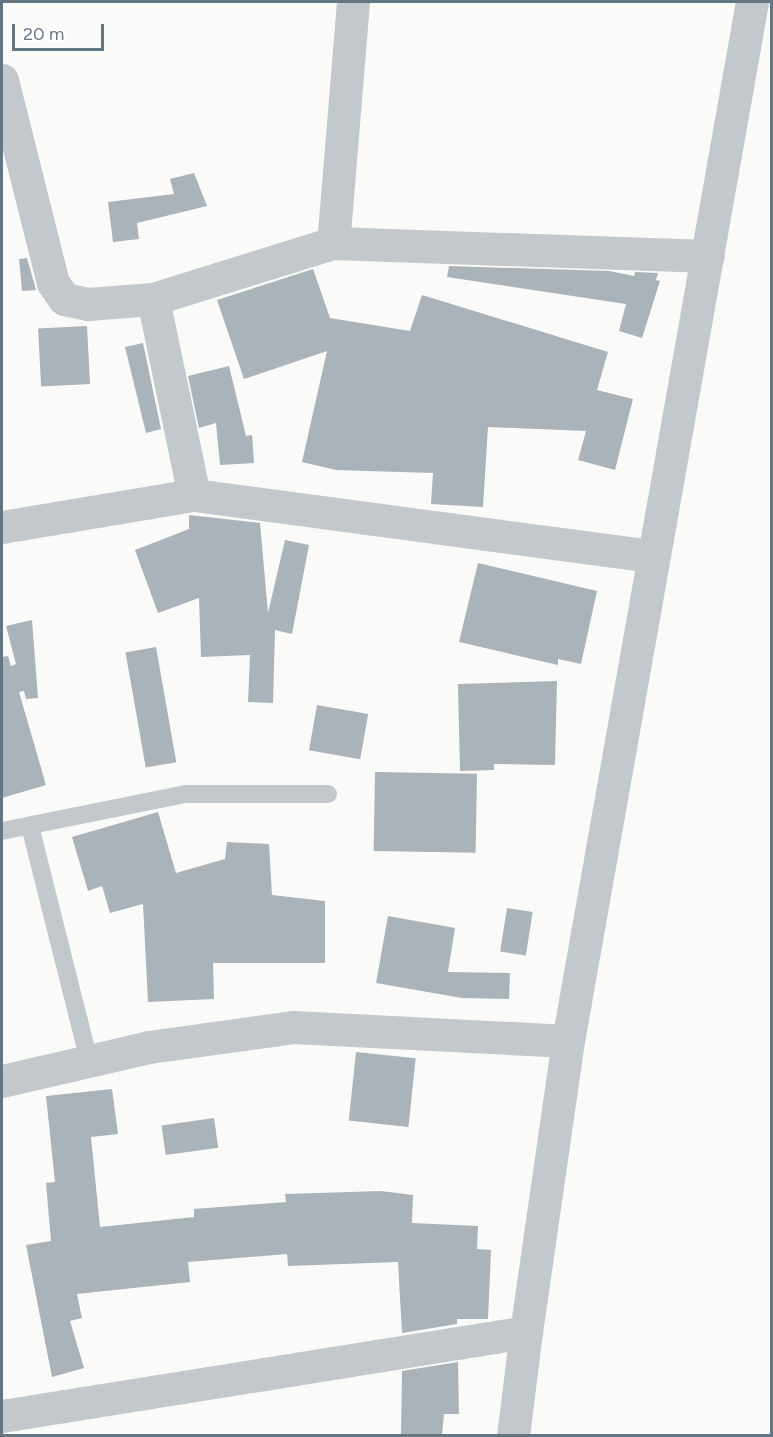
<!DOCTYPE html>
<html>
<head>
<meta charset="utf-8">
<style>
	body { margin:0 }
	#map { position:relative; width:773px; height:1437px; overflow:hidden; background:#fafaf8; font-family:Figtree,sans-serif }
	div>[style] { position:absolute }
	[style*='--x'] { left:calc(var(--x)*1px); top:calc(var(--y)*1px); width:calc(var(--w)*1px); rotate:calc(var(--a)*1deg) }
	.building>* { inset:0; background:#aab3b9; transform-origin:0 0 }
	.lane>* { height:18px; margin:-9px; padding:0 9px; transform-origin:9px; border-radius:9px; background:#c3c8cc }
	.street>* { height:33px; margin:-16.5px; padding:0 16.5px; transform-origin:16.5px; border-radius:16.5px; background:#c3c8cc }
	span { translate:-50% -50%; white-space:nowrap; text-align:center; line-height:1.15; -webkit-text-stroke:6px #fff; paint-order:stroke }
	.frame { position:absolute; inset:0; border:3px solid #657683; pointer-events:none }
	.scale { position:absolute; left:12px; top:24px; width:92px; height:27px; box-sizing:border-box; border:3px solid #657683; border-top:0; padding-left:8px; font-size:18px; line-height:21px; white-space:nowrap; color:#657683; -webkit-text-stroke:4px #fff; paint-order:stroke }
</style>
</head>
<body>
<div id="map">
	<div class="building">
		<div style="clip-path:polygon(194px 173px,207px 206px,137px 223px,139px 239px,113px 242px,108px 202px,174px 194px,170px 179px)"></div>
		<div style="clip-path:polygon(27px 258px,36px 290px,22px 291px,19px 259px)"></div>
		<div style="clip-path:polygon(449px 266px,609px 271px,634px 276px,635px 272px,658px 273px,656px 280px,660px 281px,642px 338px,619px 331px,626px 304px,447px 277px)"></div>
		<div style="clip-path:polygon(313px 269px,330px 318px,410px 331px,422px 295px,608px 352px,597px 390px,633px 399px,615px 470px,578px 460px,586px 431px,488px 427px,483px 507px,431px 504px,433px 473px,336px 470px,302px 462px,327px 351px,244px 379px,217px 300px)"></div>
		<div style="left:87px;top:326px;width:58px;height:49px;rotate:87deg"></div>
		<div style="clip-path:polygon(143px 343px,161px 429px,146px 433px,125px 347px)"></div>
		<div style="clip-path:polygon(229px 366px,246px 436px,252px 435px,254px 463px,220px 465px,216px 423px,199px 428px,188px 376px)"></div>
		<div style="clip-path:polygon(189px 515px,260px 523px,268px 613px,285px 540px,309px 545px,292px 634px,275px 630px,273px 703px,248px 702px,250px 655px,201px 657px,199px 598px,158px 613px,135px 550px,189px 529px)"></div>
		<div style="clip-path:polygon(478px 563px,597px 591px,581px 664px,558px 659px,558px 665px,459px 642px)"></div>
		<div style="clip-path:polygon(32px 620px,38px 698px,26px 699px,24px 691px,19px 692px,46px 785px,2px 798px,2px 657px,8px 656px,11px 666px,16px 664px,6px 626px)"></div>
		<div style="left:156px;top:647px;width:117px;height:31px;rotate:80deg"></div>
		<div style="clip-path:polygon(557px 681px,555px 765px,494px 764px,494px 770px,460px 771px,458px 684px)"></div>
		<div style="left:317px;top:705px;width:52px;height:46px;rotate:10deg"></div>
		<div style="left:375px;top:772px;width:102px;height:79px;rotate:1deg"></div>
		<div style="clip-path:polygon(158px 812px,176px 873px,225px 859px,227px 842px,269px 844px,272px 895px,325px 901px,325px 963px,213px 963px,214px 999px,148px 1002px,143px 904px,110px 913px,102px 886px,88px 891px,72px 837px)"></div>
		<div style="left:507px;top:908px;width:26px;height:44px;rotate:9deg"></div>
		<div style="clip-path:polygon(388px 916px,455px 928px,448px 972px,510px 973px,509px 999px,462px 998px,376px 983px)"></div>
		<div style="left:356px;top:1052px;width:60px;height:69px;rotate:6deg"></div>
		<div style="clip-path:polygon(112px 1089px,118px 1134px,91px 1137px,100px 1227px,194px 1217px,194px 1209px,286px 1202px,285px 1194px,381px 1191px,413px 1195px,412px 1223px,478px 1226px,477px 1249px,491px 1250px,488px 1319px,457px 1319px,457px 1324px,402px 1333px,398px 1262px,288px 1266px,287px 1254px,188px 1262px,190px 1282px,77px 1294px,82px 1318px,70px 1321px,84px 1368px,52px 1377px,26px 1245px,51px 1241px,46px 1183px,55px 1182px,46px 1096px)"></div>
		<div style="left:214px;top:1118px;width:30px;height:53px;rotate:82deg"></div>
		<div style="clip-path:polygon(458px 1362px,459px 1414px,444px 1414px,442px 1436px,401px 1436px,402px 1371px)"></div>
	</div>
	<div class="lane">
		<div style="--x:30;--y:826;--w:242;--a:75.9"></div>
		<div style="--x:2;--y:831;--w:187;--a:-11.4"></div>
		<div style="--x:185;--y:794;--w:143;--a:0"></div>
	</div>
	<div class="street">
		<div style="--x:353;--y:2;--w:242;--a:94.7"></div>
		<div style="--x:333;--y:243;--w:375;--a:2"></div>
		<div style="--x:2;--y:80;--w:209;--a:75.9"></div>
		<div style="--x:53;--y:283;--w:19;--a:55"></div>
		<div style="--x:64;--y:299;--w:25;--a:12"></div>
		<div style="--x:88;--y:304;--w:65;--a:-4.4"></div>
		<div style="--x:153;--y:299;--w:200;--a:78.2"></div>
		<div style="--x:194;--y:495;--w:461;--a:7.6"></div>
		<div style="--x:153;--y:299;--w:189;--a:-17.3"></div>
		<div style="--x:2;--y:527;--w:195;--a:-9.5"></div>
		<div style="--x:2;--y:1081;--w:151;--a:-13"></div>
		<div style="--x:149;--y:1047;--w:145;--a:-7.9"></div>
		<div style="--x:293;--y:1027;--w:275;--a:2.9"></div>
		<div style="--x:2;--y:1416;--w:531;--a:-9.11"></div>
		<div style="--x:526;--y:1332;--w:294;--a:-81.8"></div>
		<div style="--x:568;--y:1041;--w:1055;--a:-79.96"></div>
		<div style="--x:513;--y:1436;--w:105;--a:-82.9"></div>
	</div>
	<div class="frame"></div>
	<div class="scale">20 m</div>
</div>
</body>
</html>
